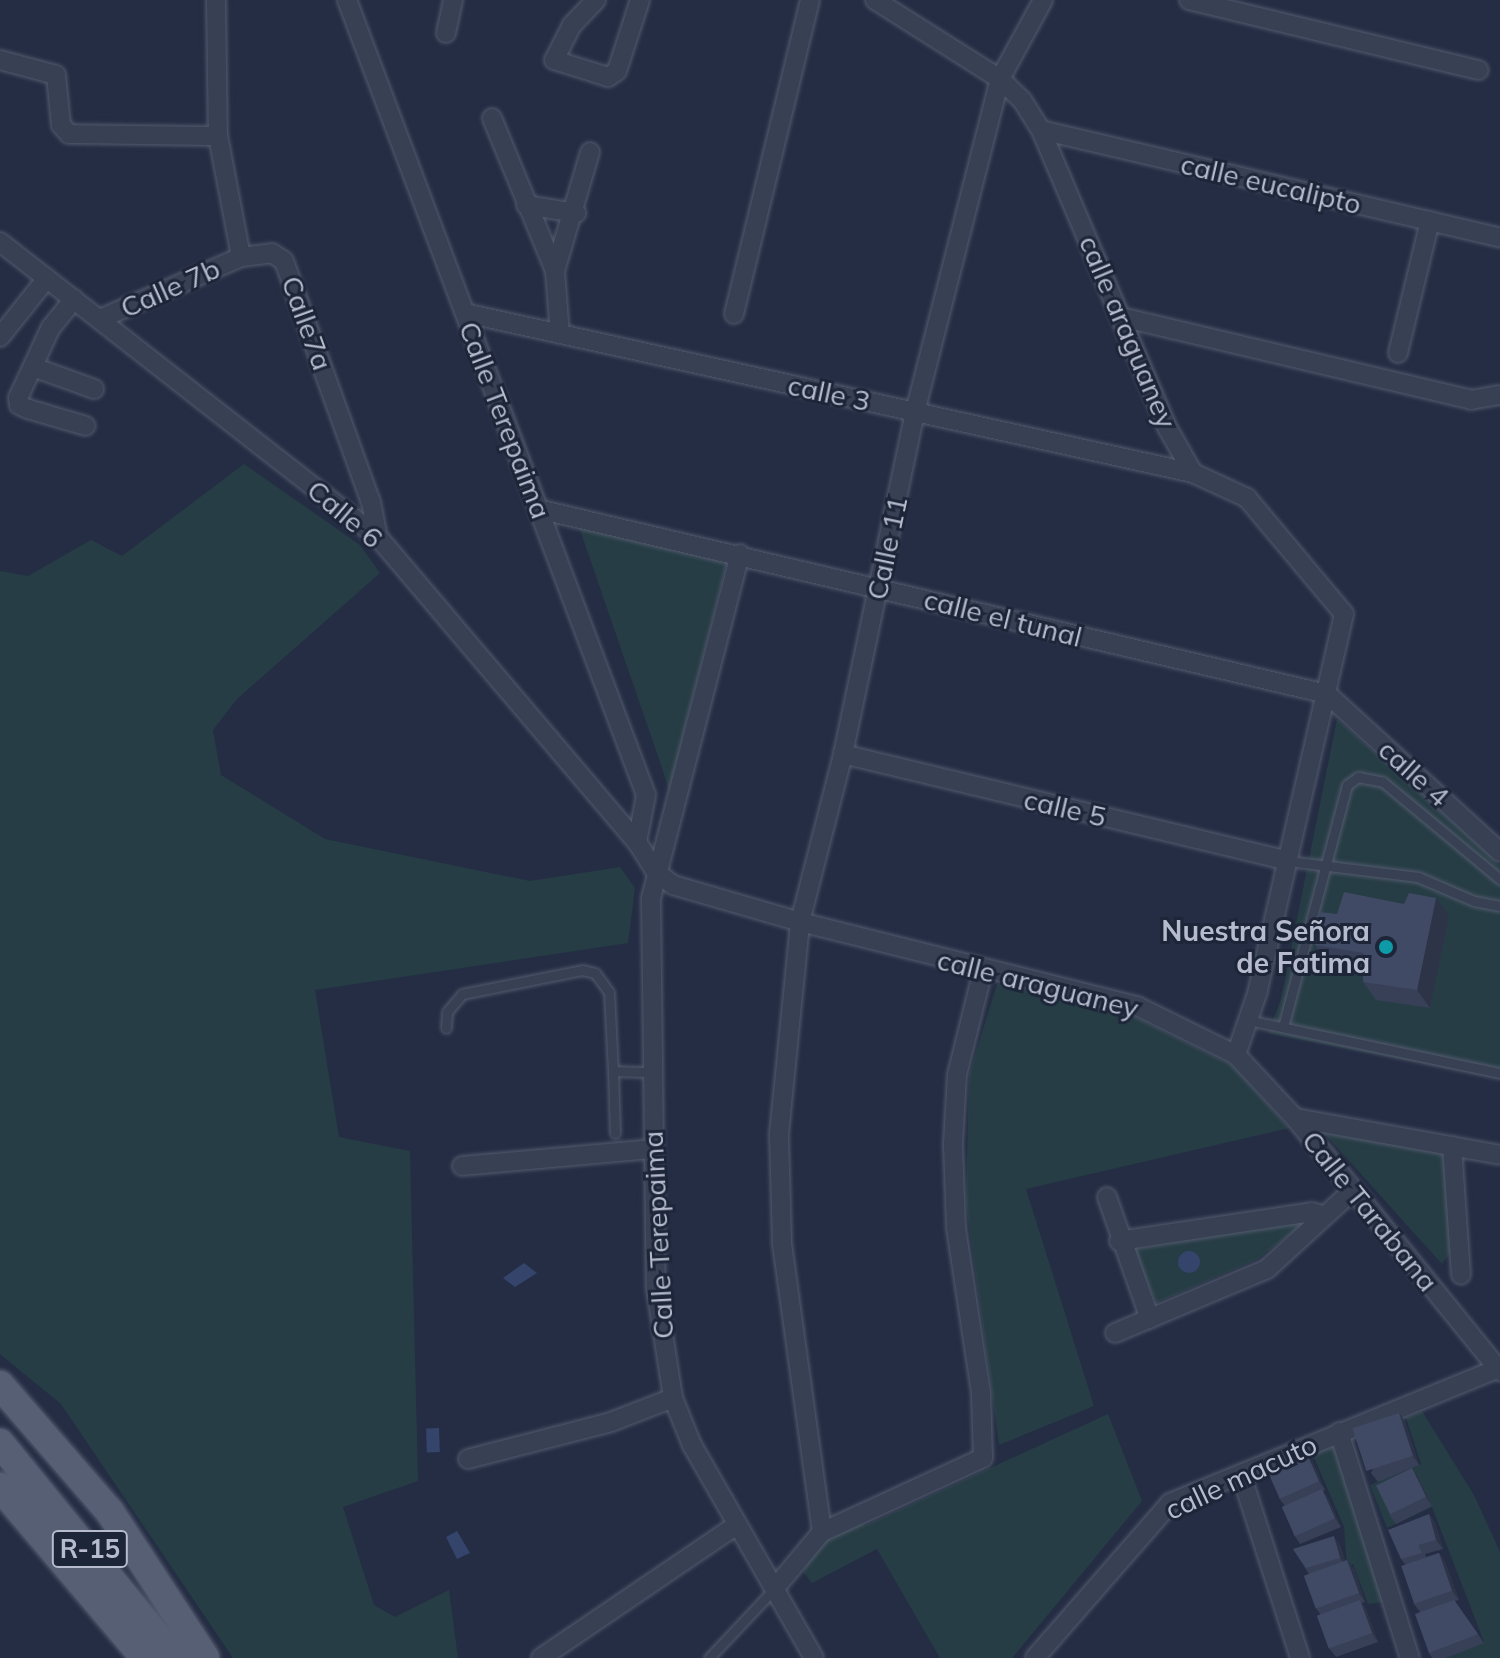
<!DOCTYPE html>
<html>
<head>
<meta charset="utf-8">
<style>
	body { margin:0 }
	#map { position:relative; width:1500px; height:1658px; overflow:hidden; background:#242d44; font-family:Mulish,sans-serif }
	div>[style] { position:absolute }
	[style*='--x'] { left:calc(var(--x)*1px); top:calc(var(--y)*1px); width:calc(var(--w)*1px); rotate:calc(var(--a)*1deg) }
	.green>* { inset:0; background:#263d45 }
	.water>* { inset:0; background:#34446b; transform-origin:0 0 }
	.round { border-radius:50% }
	.roads { filter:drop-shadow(0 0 2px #545b6e) drop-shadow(0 0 2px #545b6e) }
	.lane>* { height:9px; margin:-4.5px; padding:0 4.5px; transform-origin:4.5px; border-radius:4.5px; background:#384054 }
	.street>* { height:18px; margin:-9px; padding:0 9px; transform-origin:9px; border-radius:9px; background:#384054 }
	.primary>* { height:28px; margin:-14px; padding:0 14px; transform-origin:14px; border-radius:14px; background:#565f74 }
	.wall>* { inset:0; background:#374057 }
	.shaded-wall>* { inset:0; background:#2d3447 }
	.building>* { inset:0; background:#404a65; transform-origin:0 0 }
	.dots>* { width:22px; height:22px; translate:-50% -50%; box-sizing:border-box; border:4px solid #1d2539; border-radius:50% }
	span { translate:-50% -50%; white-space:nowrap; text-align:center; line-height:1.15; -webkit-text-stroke:6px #1d2539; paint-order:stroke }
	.shield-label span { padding:2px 6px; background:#1d2539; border:2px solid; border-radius:6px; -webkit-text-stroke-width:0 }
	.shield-label { font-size:26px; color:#b6bccd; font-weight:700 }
	.street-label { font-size:28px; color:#b6bccd }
	.poi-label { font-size:28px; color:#b6bccd; font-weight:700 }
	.right { translate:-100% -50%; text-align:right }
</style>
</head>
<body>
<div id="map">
	<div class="green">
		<div style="clip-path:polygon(244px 464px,360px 545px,380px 573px,237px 699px,213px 730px,221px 775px,325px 839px,530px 881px,620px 867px,635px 888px,628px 943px,315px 990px,339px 1137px,410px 1151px,418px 1481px,343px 1507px,374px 1605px,395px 1617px,449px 1590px,458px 1658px,233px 1658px,61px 1404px,0 1354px,0 571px,28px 576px,91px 540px,122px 556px)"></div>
		<div style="clip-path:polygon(579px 527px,727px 561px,669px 791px,662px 768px)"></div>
		<div style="clip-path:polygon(1337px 719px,1500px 865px,1500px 1079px,1268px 1033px,1281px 999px)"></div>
		<div style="clip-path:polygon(997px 984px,1135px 1017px,1233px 1066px,1289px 1128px,1026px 1189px,1094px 1406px,999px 1445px,966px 1204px,969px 1075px)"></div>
		<div style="clip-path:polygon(1323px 1132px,1445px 1153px,1450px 1253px,1442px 1264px)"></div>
		<div style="clip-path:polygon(1308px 1220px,1258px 1259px,1156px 1303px,1134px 1249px)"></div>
		<div style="clip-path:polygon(1422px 1411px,1474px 1495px,1500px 1552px,1500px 1658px,1446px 1658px,1484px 1642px,1432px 1507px,1387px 1528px,1370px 1485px,1421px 1464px,1406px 1418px)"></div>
		<div style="clip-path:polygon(1108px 1414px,1142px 1501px,1012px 1658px,940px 1658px,877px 1549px,812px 1583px,803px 1572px,824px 1535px,859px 1519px,864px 1526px)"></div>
		<div style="clip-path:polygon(1336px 1443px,1385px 1602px,1368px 1604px,1353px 1564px,1347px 1567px,1344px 1527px,1313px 1455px)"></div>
	</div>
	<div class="water">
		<div class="round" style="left:1178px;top:1251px;width:22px;height:22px"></div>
		<div style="clip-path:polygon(524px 1263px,537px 1273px,515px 1287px,503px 1278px)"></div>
		<div style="left:439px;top:1428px;width:24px;height:13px;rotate:88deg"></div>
		<div style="clip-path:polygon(457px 1531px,470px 1553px,457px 1559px,446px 1537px)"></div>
	</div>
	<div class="roads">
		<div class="lane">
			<div style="--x:1288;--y:861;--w:131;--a:7"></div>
			<div style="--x:1418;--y:877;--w:61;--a:23.2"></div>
			<div style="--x:1474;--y:901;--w:26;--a:11"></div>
			<div style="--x:1248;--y:1020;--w:258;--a:11.9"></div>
			<div style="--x:1283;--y:1027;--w:250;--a:-75.2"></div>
			<div style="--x:1347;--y:785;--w:14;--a:-36"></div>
			<div style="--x:1358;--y:777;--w:25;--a:11"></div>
			<div style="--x:1383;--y:782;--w:152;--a:39.7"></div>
			<div style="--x:446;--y:1028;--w:16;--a:-86"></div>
			<div style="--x:447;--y:1012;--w:23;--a:-50"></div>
			<div style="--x:462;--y:994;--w:122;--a:-11.3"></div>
			<div style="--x:582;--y:970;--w:13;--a:13"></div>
			<div style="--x:595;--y:973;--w:24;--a:54"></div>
			<div style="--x:609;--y:992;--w:79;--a:87.1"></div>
			<div style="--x:613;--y:1071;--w:38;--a:2"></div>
			<div style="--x:613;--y:1071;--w:62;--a:88.2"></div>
			<div style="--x:709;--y:1658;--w:96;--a:-46.7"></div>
		</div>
		<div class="street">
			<div style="--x:216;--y:0;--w:136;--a:89.2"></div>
			<div style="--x:218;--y:136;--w:123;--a:79.2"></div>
			<div style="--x:241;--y:257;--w:31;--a:-7"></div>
			<div style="--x:272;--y:253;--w:14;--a:34"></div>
			<div style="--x:284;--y:261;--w:256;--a:70.2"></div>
			<div style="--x:371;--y:502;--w:36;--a:79"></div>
			<div style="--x:347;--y:0;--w:849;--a:69.39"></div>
			<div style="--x:646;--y:795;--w:48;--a:100.8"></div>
			<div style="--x:596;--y:0;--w:35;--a:134"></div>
			<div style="--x:572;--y:25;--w:39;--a:117"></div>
			<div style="--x:554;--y:60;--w:57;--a:17.5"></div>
			<div style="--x:608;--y:77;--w:11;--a:-34"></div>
			<div style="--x:617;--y:71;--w:75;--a:-72.1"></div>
			<div style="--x:875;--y:0;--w:148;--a:32.3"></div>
			<div style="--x:1000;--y:79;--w:30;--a:44"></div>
			<div style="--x:1022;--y:100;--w:36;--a:58"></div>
			<div style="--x:1041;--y:130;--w:325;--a:67"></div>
			<div style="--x:1168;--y:429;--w:51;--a:60.4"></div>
			<div style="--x:1193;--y:473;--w:60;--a:24.8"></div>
			<div style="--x:1247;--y:498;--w:151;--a:50.1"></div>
			<div style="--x:1344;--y:614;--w:387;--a:102.9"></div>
			<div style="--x:1258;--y:991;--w:68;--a:109"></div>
			<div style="--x:1189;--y:0;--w:298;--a:13.6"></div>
			<div style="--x:446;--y:33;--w:34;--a:-78"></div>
			<div style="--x:0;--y:60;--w:58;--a:15"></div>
			<div style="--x:56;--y:75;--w:50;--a:84.3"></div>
			<div style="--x:61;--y:125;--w:12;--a:48"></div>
			<div style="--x:69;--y:134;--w:149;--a:0.8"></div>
			<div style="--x:492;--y:118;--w:165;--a:67.6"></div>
			<div style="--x:555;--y:271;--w:63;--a:85.5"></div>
			<div style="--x:1041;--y:130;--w:472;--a:13.2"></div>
			<div style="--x:526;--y:205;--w:51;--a:9.1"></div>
			<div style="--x:0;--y:242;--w:479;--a:38"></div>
			<div style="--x:378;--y:537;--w:400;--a:49.7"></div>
			<div style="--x:637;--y:842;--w:34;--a:58"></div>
			<div style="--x:655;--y:871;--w:23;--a:38"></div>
			<div style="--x:673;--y:885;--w:132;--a:16.2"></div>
			<div style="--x:800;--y:922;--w:173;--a:-75.6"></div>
			<div style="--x:843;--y:754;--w:349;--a:-78.1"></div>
			<div style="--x:915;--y:412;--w:344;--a:-75.7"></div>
			<div style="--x:1000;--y:79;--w:90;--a:-61.4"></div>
			<div style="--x:555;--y:271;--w:124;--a:-73.6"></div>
			<div style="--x:74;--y:299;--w:36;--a:129"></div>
			<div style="--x:51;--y:327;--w:78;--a:114.9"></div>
			<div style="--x:18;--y:398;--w:7;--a:82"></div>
			<div style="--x:19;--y:405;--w:10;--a:24"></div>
			<div style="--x:28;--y:409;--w:60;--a:16.3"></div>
			<div style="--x:465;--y:313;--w:745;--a:12.4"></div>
			<div style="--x:734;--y:314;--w:323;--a:-76.4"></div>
			<div style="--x:1121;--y:317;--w:360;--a:13.3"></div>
			<div style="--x:1471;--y:400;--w:29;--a:-10"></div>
			<div style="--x:100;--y:319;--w:154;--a:-23.7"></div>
			<div style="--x:0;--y:337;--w:75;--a:-51.5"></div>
			<div style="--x:1398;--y:353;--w:136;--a:-76.4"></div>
			<div style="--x:33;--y:367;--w:65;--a:19.8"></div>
			<div style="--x:538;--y:509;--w:810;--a:13.2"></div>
			<div style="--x:1327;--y:694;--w:234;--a:42.4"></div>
			<div style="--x:740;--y:554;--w:355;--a:104.5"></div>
			<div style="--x:651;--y:898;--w:391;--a:89.3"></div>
			<div style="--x:656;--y:1289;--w:110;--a:81.1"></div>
			<div style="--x:673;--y:1398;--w:51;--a:68"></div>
			<div style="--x:692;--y:1445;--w:245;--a:60.2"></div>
			<div style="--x:843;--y:754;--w:458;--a:13.5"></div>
			<div style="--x:1295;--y:1118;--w:208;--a:10.2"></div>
			<div style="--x:1452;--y:1146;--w:129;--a:86"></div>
			<div style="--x:462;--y:1166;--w:192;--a:-5.1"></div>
			<div style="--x:1107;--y:1197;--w:129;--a:70.6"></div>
			<div style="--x:1119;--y:1241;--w:195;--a:-8.5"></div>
			<div style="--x:1312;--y:1212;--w:10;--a:17"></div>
			<div style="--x:1115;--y:1333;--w:165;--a:-22.8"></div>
			<div style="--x:1267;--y:1269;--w:115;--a:-42.5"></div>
			<div style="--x:1339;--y:1432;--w:237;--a:72.6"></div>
			<div style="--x:468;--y:1459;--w:148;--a:-14.5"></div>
			<div style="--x:611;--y:1422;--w:66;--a:-21.2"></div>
			<div style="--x:1241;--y:1474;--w:193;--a:72.2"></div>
			<div style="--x:822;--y:1532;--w:177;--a:-24.7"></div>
			<div style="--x:983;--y:1458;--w:65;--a:-91.8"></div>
			<div style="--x:981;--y:1393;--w:168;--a:-98.6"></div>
			<div style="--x:956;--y:1227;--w:83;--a:-92.1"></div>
			<div style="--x:953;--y:1144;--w:69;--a:-86.7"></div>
			<div style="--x:957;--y:1075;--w:108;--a:-76.1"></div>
			<div style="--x:775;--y:1588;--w:73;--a:-50"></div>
			<div style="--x:822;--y:1532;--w:292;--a:-97.9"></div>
			<div style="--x:782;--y:1243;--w:109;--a:-91.6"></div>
			<div style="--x:779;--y:1134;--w:213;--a:-84.3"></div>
			<div style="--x:800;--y:922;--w:347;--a:14"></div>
			<div style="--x:1137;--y:1006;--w:110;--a:26.3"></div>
			<div style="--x:1236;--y:1055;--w:86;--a:46.9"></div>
			<div style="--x:1295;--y:1118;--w:326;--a:51"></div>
			<div style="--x:541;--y:1658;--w:235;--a:-34.2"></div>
			<div style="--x:1035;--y:1658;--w:206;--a:-48.9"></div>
			<div style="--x:1170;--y:1503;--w:356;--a:-22.3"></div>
		</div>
		<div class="primary">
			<div style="--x:0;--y:1385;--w:168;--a:49.1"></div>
			<div style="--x:110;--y:1512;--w:174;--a:56.9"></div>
			<div style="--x:0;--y:1443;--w:277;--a:50.9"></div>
			<div style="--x:0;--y:1487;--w:224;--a:49.7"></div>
		</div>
	</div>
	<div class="wall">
		<div style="clip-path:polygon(1337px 914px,1449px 916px,1430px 1008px,1376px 1000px,1363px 982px,1364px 969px,1327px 963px,1315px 945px)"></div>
		<div style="clip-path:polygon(1399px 1413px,1405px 1422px,1419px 1465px,1378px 1482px,1371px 1473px)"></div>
		<div style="clip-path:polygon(1312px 1461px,1325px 1490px,1323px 1491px,1328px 1498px,1341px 1527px,1300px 1544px,1294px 1535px,1284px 1505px,1279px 1498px)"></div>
		<div style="clip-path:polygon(1418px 1477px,1432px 1506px,1396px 1524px,1389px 1515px)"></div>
		<div style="clip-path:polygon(1429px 1514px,1435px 1523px,1443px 1549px,1425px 1554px,1426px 1557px,1439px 1553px,1445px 1562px,1459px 1600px,1455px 1601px,1484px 1643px,1446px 1658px,1432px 1658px,1429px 1653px,1420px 1612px,1414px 1604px,1405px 1564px,1401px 1559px)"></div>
		<div style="clip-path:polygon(1340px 1545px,1345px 1561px,1354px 1569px,1365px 1602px,1362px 1603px,1366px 1609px,1378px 1642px,1336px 1657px,1329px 1648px,1320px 1614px,1316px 1608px,1309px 1574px,1293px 1549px)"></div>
	</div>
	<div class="shaded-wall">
		<div style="clip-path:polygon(1436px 898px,1449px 916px,1430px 1008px,1417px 990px)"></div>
		<div style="clip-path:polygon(1399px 1413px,1405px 1422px,1419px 1465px,1413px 1456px)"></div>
		<div style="clip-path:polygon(1306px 1452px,1312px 1461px,1325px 1490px,1319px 1481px)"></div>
		<div style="clip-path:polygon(1412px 1468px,1418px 1477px,1432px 1506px,1426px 1497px)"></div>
		<div style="clip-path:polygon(1322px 1489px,1328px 1498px,1341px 1527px,1335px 1518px)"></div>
		<div style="clip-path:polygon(1429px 1514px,1435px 1523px,1443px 1549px,1436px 1540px)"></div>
		<div style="clip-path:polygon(1334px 1536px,1340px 1545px,1347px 1567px,1340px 1558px)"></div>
		<div style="clip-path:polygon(1439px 1553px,1445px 1562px,1459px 1600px,1452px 1591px)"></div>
		<div style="clip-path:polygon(1347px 1560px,1354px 1569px,1365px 1602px,1359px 1593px)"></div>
		<div style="clip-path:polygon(1360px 1600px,1366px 1609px,1378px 1642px,1372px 1633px)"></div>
	</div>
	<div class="building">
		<div style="clip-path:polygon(1344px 892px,1404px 904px,1409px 893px,1436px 898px,1417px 990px,1363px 982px,1364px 953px,1315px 945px,1320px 912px,1337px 914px)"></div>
		<div style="left:1399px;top:1413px;width:45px;height:49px;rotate:72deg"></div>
		<div style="left:1306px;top:1452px;width:32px;height:43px;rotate:66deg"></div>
		<div style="left:1412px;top:1468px;width:32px;height:40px;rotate:64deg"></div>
		<div style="left:1322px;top:1489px;width:32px;height:44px;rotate:66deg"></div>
		<div style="clip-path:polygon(1429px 1514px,1436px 1540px,1418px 1545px,1422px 1553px,1401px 1559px,1388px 1530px)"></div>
		<div style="clip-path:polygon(1334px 1536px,1340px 1558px,1306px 1568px,1293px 1549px)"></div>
		<div style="left:1439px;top:1553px;width:40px;height:40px;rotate:71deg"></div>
		<div style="left:1347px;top:1560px;width:35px;height:46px;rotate:70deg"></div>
		<div style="left:1360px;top:1600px;width:35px;height:46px;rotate:70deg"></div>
		<div style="clip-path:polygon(1454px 1600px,1478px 1634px,1429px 1653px,1415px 1614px)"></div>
	</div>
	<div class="dots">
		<div style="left:1386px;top:947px;background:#0f9aa8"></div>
	</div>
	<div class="shield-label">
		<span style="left:90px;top:1549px">R-15</span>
	</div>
	<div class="street-label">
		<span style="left:1271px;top:184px;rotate:13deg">calle eucalipto</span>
		<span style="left:170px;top:288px;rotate:-24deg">Calle 7b</span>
		<span style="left:307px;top:323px;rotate:70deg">Calle7a</span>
		<span style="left:1128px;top:332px;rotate:67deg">calle araguaney</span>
		<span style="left:829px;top:393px;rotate:12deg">calle 3</span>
		<span style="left:505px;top:420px;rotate:69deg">Calle Terepaima</span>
		<span style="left:345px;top:514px;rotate:40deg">Calle 6</span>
		<span style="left:887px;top:548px;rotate:-78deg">Calle 11</span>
		<span style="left:1003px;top:618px;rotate:14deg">calle el tunal</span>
		<span style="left:1414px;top:773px;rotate:42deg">calle 4</span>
		<span style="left:1065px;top:808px;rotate:13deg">calle 5</span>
		<span style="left:1038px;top:984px;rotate:14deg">calle araguaney</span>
		<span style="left:1370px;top:1211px;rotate:51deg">Calle Tarabana</span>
		<span style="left:658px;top:1235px;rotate:-93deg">Calle Terepaima</span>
		<span style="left:1241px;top:1477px;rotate:-25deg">calle macuto</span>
	</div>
	<div class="poi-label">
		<span class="right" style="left:1370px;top:947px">Nuestra Señora<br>de Fatima</span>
	</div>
</div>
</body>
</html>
